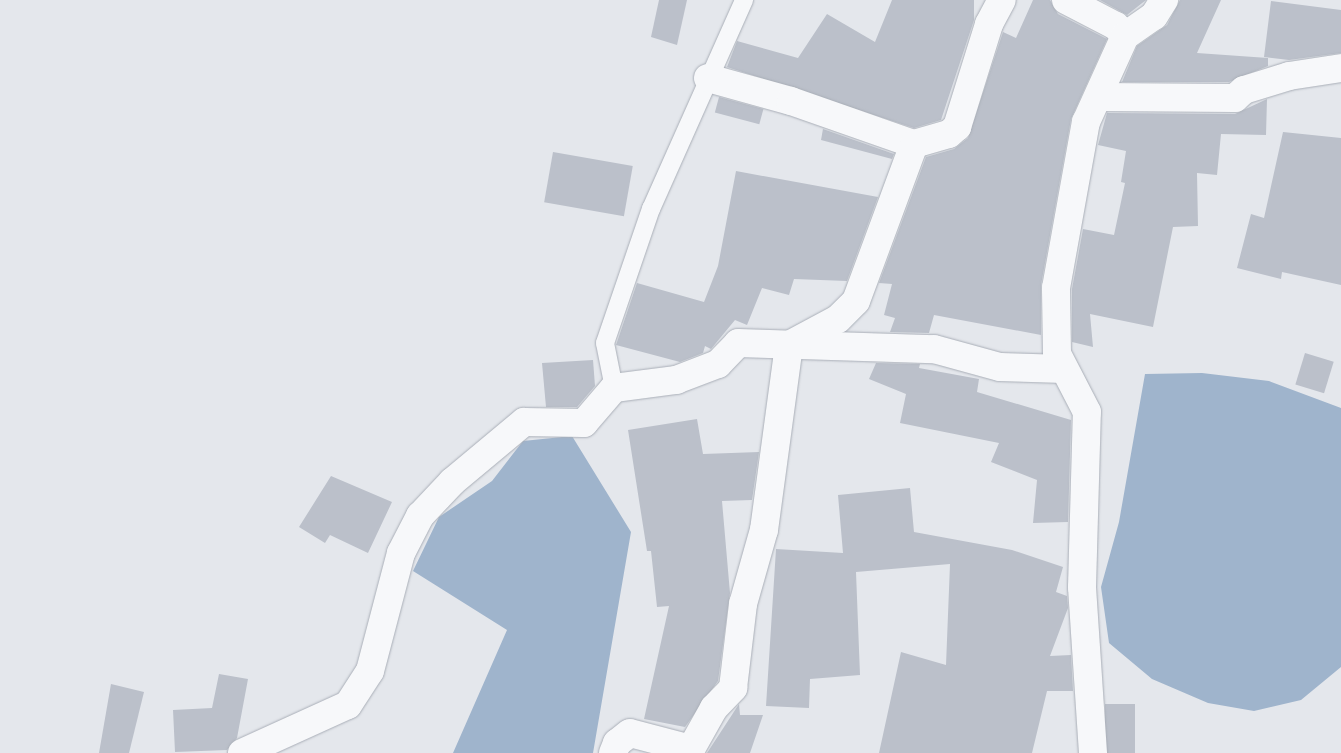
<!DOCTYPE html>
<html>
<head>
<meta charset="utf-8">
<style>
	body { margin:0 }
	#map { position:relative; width:1341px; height:753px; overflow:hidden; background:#e4e7ec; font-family:Montserrat,sans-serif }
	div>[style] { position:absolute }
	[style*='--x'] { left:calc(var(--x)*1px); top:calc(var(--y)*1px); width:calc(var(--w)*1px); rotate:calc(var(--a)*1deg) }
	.water>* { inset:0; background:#9fb4cc }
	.building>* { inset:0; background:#bbc0ca; transform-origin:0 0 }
	.roads { filter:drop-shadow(0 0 1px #a9aeb7) drop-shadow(0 0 1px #a9aeb7) }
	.lane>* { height:18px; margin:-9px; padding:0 9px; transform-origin:9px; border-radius:9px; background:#f7f8fa }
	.street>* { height:28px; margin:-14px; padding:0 14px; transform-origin:14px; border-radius:14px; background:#f7f8fa }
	span { translate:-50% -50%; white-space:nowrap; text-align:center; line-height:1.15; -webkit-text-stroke:4.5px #f4f6f9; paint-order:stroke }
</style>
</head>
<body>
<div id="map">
	<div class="water">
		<div style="clip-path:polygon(1202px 373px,1269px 381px,1341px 408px,1341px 667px,1301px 700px,1254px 711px,1208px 703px,1152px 679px,1109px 643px,1101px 587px,1119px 522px,1145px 374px)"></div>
		<div style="clip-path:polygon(572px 436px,631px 532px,593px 753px,453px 753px,507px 630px,413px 571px,439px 517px,492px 481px,523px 441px)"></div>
	</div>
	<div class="building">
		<div style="clip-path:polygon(659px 0,687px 0,677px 45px,651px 37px)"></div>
		<div style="clip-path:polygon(892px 0,974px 0,974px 20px,941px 120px,914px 128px,727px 67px,737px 41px,798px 58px,827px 14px,875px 42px)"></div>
		<div style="clip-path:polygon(1033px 0,1050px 0,1058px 14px,1107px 39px,1071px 119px,1041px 285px,1041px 335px,934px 315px,929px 333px,890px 332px,895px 318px,884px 315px,892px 284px,879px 283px,926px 157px,954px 149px,968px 138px,1003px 32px,1016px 38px)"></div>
		<div style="clip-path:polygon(1100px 0,1146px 0,1127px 15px)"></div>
		<div style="clip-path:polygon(1180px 0,1221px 0,1197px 53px,1268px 58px,1268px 66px,1229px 82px,1122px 82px,1137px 46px,1167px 25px)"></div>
		<div style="clip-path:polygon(1271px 1px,1341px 10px,1341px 53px,1289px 60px,1264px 57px)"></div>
		<div style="left:719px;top:97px;width:46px;height:16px;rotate:15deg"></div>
		<div style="clip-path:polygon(1267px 99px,1266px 135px,1221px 134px,1217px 175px,1197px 173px,1198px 226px,1173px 227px,1153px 327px,1090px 314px,1093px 347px,1072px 342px,1072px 289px,1083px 229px,1114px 235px,1125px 183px,1121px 182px,1126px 151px,1098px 145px,1107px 113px,1235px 114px)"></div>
		<div style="clip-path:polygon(823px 129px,894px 154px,892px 159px,821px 140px)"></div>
		<div style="clip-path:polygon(1283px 132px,1341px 138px,1341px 285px,1282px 272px,1281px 279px,1237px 268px,1251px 214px,1264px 218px)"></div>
		<div style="left:553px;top:152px;width:81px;height:51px;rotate:10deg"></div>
		<div style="clip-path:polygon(736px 171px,878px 197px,847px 281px,794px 279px,789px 295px,762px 288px,747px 325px,735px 320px,711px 349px,705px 346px,703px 353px,680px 362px,616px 345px,637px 283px,704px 302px,718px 266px)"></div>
		<div style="left:1305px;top:353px;width:30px;height:33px;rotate:17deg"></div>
		<div style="clip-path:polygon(593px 360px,595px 386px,577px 407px,546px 407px,542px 363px)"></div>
		<div style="clip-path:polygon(876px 363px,920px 364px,919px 368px,979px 379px,977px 392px,1071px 420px,1068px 522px,1033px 523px,1037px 480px,991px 462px,999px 443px,900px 423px,906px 394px,869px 379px)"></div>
		<div style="clip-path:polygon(697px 419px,703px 454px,759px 452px,752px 500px,722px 501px,730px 593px,718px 681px,685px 727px,644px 719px,669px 606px,657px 607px,651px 551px,647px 551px,628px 430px)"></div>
		<div style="clip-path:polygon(331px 476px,392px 502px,368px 553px,330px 535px,325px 543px,299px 527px)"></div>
		<div style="clip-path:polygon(910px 488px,914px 532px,1012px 550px,1063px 567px,1056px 592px,1067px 596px,1068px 608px,1050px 656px,1071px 655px,1073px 691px,1047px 691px,1032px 753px,879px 753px,901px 652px,946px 665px,950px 564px,856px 572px,860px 675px,810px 679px,809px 708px,766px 706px,776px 549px,843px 553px,838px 495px)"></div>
		<div style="clip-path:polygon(219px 674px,248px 679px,237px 738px,227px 750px,175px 752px,173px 710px,212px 708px)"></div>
		<div style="clip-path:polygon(111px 684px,144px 692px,129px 753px,99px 753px)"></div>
		<div style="clip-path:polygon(739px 704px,740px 715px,763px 715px,750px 753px,707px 753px)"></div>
		<div style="left:1105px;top:704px;width:30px;height:49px"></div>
	</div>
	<div class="roads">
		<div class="lane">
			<div style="--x:614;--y:388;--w:46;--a:-101.3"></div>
			<div style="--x:605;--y:343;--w:142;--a:-71.1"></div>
			<div style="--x:651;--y:209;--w:229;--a:-66"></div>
		</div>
		<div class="street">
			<div style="--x:1066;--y:0;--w:56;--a:27.5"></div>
			<div style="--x:1116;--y:26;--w:13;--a:48"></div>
			<div style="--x:708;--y:78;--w:86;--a:15.5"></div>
			<div style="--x:791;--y:101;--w:130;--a:19.3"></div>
			<div style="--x:1100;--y:97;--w:135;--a:0.4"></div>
			<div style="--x:1235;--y:98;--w:12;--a:-42"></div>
			<div style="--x:1244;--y:90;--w:47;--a:-17.3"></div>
			<div style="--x:1289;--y:76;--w:53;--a:-8.7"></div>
			<div style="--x:242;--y:753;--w:116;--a:-24.4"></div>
			<div style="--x:348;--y:705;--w:40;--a:-57.1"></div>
			<div style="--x:370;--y:671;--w:122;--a:-75.3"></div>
			<div style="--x:401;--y:553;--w:42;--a:-62.8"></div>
			<div style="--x:420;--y:516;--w:47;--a:-46.7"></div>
			<div style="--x:452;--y:482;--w:94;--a:-39.8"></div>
			<div style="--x:524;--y:422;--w:60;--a:1"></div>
			<div style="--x:584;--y:423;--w:46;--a:-49.4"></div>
			<div style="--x:614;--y:388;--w:63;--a:-7.4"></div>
			<div style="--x:676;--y:380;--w:45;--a:-20.9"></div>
			<div style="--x:718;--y:364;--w:29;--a:-46"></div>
			<div style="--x:738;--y:343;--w:196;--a:1.8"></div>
			<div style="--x:934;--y:349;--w:68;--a:15.3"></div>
			<div style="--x:1000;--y:367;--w:64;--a:1.8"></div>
			<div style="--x:613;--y:753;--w:11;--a:-68"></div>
			<div style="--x:617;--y:743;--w:16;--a:-38"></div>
			<div style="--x:630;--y:733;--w:63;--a:14.7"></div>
			<div style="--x:691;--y:749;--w:47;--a:-60.7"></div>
			<div style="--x:714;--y:708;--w:28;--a:-46"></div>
			<div style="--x:733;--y:688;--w:85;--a:-83.2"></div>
			<div style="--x:743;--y:604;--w:77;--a:-74.2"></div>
			<div style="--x:764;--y:530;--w:187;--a:-82.3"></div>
			<div style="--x:789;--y:345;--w:55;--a:-28"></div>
			<div style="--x:838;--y:319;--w:25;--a:-45"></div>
			<div style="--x:856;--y:301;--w:167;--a:-69.7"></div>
			<div style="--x:914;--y:144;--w:36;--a:-16"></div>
			<div style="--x:949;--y:134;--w:11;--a:-41"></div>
			<div style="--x:957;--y:127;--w:108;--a:-72.7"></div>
			<div style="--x:989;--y:24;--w:27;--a:-62"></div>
			<div style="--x:1093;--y:753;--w:166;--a:-93.8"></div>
			<div style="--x:1082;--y:587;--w:175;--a:-88.4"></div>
			<div style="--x:1087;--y:412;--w:65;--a:-117.3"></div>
			<div style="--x:1057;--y:354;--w:66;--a:-90.9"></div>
			<div style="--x:1056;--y:288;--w:169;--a:-79.8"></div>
			<div style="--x:1086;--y:122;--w:94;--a:-65.6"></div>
			<div style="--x:1125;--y:36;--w:35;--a:-35"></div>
			<div style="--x:1154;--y:16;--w:19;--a:-58"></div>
		</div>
	</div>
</div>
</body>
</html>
